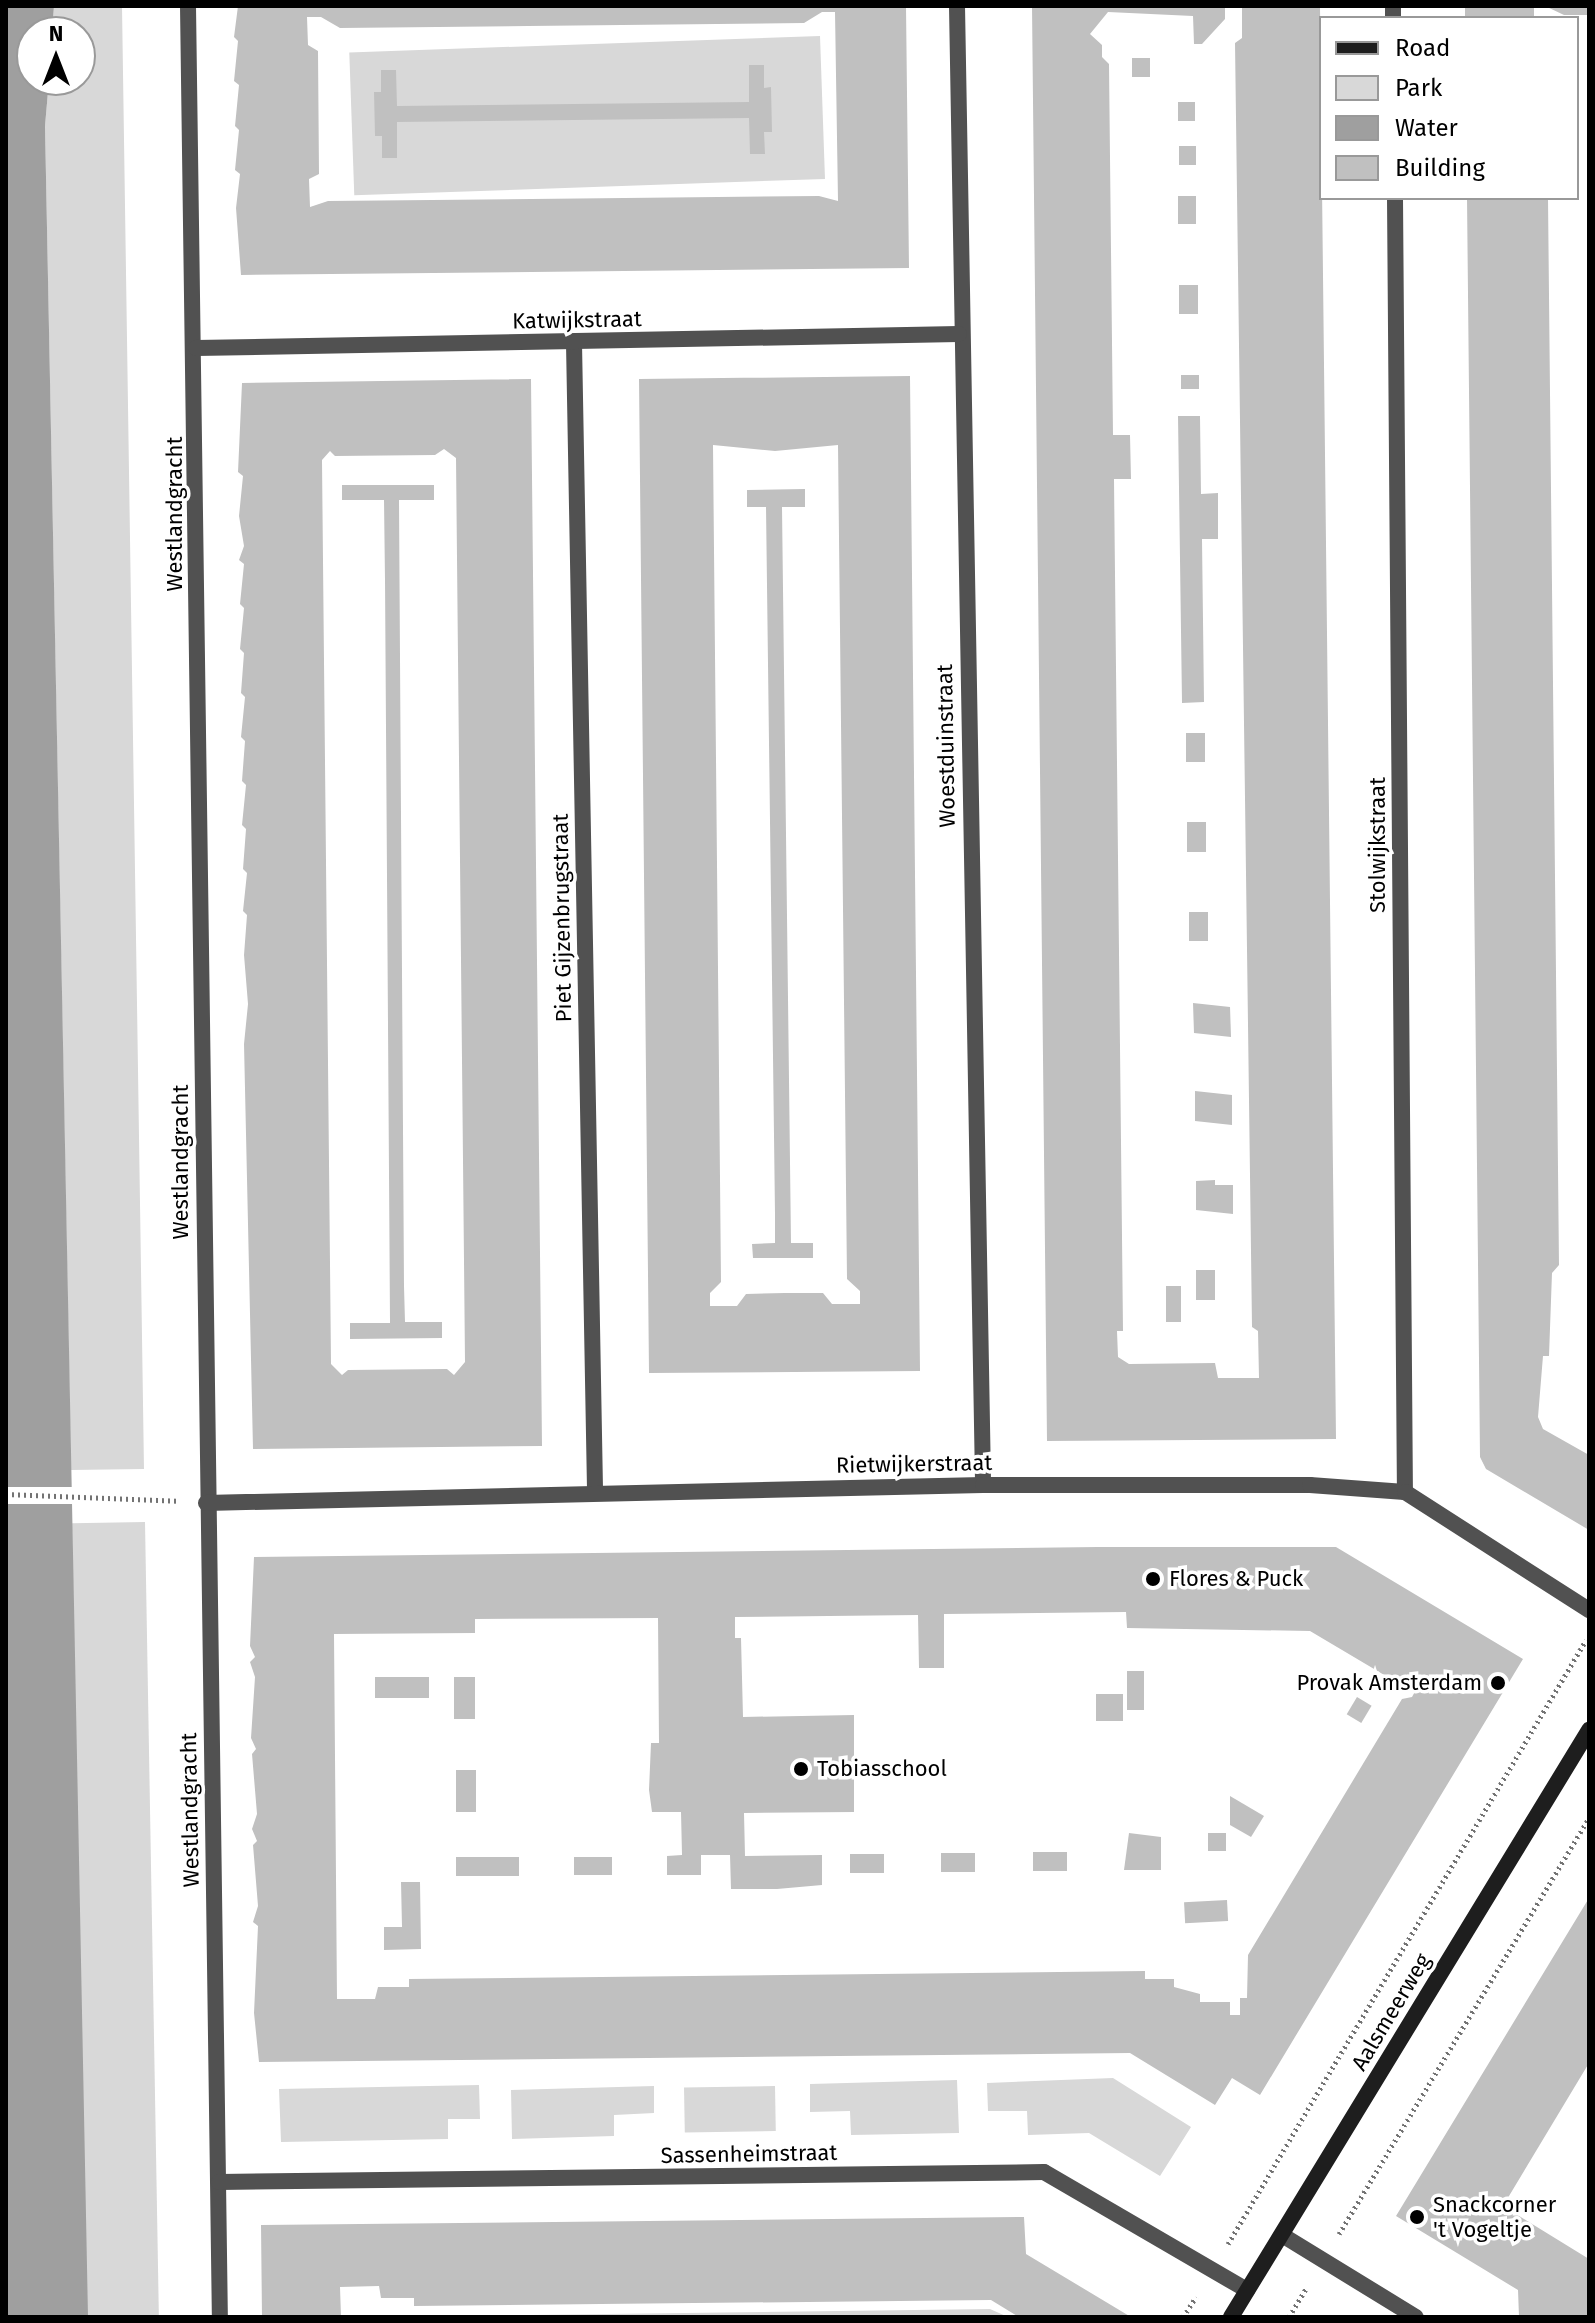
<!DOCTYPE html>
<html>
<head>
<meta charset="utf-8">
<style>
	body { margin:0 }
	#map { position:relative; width:1595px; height:2323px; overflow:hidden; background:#fff; font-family:"Fira Sans",sans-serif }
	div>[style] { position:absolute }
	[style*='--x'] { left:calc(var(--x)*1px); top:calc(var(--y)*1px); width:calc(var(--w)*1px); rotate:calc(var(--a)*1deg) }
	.green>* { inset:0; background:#d8d8d8; transform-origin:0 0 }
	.water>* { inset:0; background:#9f9f9f }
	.pier>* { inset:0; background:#fff; transform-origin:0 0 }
	.building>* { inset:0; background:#c0c0c0; transform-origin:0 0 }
	.path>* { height:5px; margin-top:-2.5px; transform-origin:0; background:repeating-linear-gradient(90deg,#737373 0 2px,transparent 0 6px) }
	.minor>* { height:16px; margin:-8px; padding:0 8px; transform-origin:8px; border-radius:8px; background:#515151 }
	.secondary>* { height:16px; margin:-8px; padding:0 8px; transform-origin:8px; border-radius:8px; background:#1e1e1e }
	.dots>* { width:22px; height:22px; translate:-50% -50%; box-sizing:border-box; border:4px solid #fff; border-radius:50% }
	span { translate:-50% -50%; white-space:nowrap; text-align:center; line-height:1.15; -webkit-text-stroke:7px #fff; paint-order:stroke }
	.street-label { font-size:22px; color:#000 }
	.poi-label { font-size:22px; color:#000 }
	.left { translate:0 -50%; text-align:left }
	.right { translate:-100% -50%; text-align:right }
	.frame { position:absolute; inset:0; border:8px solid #000; pointer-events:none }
	.legend { position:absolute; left:1319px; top:16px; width:260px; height:184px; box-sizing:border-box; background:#fff; border:2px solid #999; margin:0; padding:10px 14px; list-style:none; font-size:24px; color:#000 }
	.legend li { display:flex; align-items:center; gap:16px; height:40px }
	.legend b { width:40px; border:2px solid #999 }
	.north { position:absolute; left:16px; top:16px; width:80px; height:80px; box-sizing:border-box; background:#fff; border:2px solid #999; border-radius:50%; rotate:0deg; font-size:22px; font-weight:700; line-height:32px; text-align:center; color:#000 }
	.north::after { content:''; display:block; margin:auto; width:28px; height:36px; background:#000; clip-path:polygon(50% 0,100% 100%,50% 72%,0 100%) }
</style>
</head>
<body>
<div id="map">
	<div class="green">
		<div style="clip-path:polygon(54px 6px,122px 6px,144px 1469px,71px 1470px,45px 126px,49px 80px,80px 80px,80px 32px,52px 32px)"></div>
		<div style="left:820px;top:36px;width:143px;height:471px;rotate:88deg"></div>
		<div style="left:145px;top:1522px;width:795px;height:73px;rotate:89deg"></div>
		<div style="clip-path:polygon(1113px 2078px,1191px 2127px,1160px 2176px,1089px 2133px,1028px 2135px,1027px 2111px,988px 2111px,987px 2083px)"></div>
		<div style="clip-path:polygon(957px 2080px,959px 2133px,851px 2135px,850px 2111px,810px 2112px,810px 2084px)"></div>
		<div style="clip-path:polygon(479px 2085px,480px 2119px,448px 2119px,448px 2139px,281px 2142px,279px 2089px)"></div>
		<div style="clip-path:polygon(654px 2086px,654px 2113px,614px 2115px,614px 2136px,512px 2139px,511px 2090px)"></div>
		<div style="left:775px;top:2086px;width:45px;height:91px;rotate:89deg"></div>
		<div style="clip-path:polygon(990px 2309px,1008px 2317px,367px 2317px)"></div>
	</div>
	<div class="water">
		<div style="clip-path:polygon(6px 6px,54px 6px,52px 32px,32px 32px,32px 80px,49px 80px,45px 126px,88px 2317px,6px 2317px)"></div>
	</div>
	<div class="pier">
		<div style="left:76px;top:1487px;width:17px;height:70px;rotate:90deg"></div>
	</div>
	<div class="building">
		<div style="clip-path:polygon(evenodd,238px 6px,906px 6px,909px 268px,241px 275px,236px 208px,240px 174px,235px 170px,239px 130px,235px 126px,239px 85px,234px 81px,238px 41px,234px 37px,238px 6px,822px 12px,835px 12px,838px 201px,819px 196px,328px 201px,310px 207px,309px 179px,319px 174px,318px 51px,308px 45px,307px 17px,321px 17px,340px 28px,528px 26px,804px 23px,822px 12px)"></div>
		<div style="clip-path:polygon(1032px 6px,1225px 6px,1225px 19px,1202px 44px,1194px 44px,1193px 16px,1108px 12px,1090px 34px,1102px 45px,1102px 57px,1109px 64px,1113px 435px,1130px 435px,1131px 479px,1114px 479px,1123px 1331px,1117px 1331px,1118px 1357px,1129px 1364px,1215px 1363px,1218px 1378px,1259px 1378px,1258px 1331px,1252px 1327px,1235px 43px,1242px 38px,1242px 6px,1320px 6px,1336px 1439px,1047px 1441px)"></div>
		<div style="left:1465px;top:6px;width:69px;height:12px"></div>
		<div style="clip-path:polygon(1545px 6px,1589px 6px,1589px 15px,1564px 15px)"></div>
		<div style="left:1132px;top:58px;width:18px;height:19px"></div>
		<div style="clip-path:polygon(749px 65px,764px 65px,764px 88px,771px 87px,772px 132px,764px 132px,765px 154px,750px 154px,749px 118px,397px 122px,397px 158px,382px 158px,382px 136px,375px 136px,374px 92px,381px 92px,381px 70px,396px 70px,397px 106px,749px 102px)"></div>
		<div style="left:1178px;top:102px;width:17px;height:19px"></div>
		<div style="left:1179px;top:146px;width:17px;height:19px"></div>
		<div style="left:1178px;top:196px;width:18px;height:28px"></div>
		<div style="clip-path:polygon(1467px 198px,1548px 198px,1559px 1265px,1552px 1273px,1549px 1356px,1543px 1356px,1538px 1417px,1543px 1429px,1589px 1455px,1589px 1530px,1486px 1469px,1480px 1457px)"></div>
		<div style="left:1179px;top:285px;width:19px;height:29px"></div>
		<div style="left:1181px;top:375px;width:18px;height:14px"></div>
		<div style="clip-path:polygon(evenodd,910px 376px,920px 1371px,649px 1373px,639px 379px,910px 376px,713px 445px,775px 451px,838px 445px,847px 1279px,860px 1291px,860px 1304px,832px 1304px,823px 1293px,785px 1293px,746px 1294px,737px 1306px,710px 1306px,710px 1293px,721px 1282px,713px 445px)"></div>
		<div style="clip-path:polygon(evenodd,531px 379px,542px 1446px,253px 1449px,244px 1044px,248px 1004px,244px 955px,247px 915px,243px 911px,247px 873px,243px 869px,246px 829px,242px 825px,246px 785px,242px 781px,245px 741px,241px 737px,245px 697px,241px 693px,244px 653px,240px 649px,244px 608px,240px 604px,244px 564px,239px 560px,244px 546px,239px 516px,243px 476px,238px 472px,242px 383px,531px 379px,444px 449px,456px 458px,465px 1362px,454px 1375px,447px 1369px,348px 1370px,342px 1375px,331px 1364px,322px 460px,330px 451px,335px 456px,435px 455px,444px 449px)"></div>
		<div style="clip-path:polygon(1178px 416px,1200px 416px,1201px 494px,1218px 493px,1218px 539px,1202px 539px,1204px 702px,1182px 703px)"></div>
		<div style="clip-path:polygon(342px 485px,434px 485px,434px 500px,399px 500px,404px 1286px,405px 1322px,442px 1322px,442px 1338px,350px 1339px,350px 1323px,390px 1323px,385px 580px,384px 500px,342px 500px)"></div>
		<div style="clip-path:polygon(805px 489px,805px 507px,782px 507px,791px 1243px,813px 1243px,813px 1258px,753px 1258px,752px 1244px,775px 1243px,775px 1214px,766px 507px,747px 507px,747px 490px)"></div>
		<div style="left:1186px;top:733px;width:19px;height:29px"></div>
		<div style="left:1187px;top:822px;width:19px;height:30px"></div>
		<div style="left:1189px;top:912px;width:19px;height:29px"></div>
		<div style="clip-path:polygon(1193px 1003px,1230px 1007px,1231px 1037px,1194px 1033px)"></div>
		<div style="clip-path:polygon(1195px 1091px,1232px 1095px,1232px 1125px,1195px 1121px)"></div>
		<div style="clip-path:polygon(1215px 1180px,1215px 1185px,1233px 1185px,1233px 1214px,1196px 1210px,1196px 1181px)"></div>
		<div style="left:1196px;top:1270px;width:19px;height:30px"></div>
		<div style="left:1166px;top:1286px;width:15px;height:36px"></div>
		<div style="clip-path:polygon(evenodd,1098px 1547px,1336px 1547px,1523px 1659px,1260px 2095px,1232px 2078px,1215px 2105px,1130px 2053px,259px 2062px,254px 2013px,258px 1926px,253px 1922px,258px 1906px,253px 1845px,257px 1841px,252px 1829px,257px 1814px,252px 1754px,256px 1749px,251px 1738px,255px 1677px,250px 1662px,255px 1657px,250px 1646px,254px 1557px,1098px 1547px,1126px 1612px,1127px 1628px,1310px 1631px,1396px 1682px,1406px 1679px,1418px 1686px,1412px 1697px,1402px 1699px,1248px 1955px,1247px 1998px,1240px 1998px,1240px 2015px,1230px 2015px,1230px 2002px,1200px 2002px,1200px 1994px,1174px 1987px,1174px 1979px,1145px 1979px,1145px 1971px,409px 1979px,409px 1987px,378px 1987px,375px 1999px,337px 1999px,334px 1634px,475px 1633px,475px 1619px,658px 1618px,659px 1743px,651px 1743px,649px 1790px,652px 1812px,681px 1812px,682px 1855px,667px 1856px,667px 1875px,701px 1875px,701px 1855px,730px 1855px,731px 1889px,777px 1889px,822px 1885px,822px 1855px,745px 1856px,744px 1813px,854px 1812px,854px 1715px,743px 1717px,741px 1638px,735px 1638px,735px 1617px,918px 1615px,919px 1668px,944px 1668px,944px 1614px,1126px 1612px)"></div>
		<div style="left:1127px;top:1671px;width:17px;height:39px"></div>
		<div style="left:375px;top:1677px;width:54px;height:21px"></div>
		<div style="left:454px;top:1677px;width:21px;height:42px"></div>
		<div style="left:1096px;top:1694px;width:27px;height:27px"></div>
		<div style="left:1357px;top:1697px;width:17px;height:20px;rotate:31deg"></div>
		<div style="left:456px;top:1770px;width:20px;height:42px"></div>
		<div style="clip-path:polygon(1230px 1796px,1264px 1816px,1251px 1837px,1230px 1825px)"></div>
		<div style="clip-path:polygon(1129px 1833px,1161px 1837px,1161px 1870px,1124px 1870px)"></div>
		<div style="left:1208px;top:1833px;width:18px;height:18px"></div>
		<div style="left:1067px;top:1852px;width:19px;height:34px;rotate:90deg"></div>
		<div style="left:941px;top:1853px;width:34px;height:19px"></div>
		<div style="left:850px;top:1854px;width:34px;height:19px"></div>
		<div style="left:519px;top:1857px;width:19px;height:63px;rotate:90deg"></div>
		<div style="left:574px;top:1857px;width:38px;height:18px"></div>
		<div style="clip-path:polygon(401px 1882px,420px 1882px,421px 1949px,384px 1950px,384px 1927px,402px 1927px)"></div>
		<div style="clip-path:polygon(1589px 1898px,1589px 2063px,1503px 2206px,1589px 2259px,1589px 2317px,1519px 2317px,1518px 2290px,1396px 2216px)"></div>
		<div style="left:1227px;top:1900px;width:21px;height:43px;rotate:87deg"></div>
		<div style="clip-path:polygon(1024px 2217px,1026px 2254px,1131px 2317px,1019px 2317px,991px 2300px,414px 2306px,414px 2298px,381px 2298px,379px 2286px,340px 2287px,341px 2317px,262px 2317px,261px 2225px)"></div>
	</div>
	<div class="path">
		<div style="--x:6;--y:1494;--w:171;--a:2.3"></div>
		<div style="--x:1339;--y:2234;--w:485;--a:-59"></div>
		<div style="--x:1228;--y:2244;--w:702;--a:-59.34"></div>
		<div style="--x:1183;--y:2317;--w:24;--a:-57"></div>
		<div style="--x:1289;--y:2317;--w:35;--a:-59"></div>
	</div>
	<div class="minor">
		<div style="--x:188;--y:6;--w:2311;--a:89.21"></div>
		<div style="--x:957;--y:6;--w:1479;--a:88.99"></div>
		<div style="--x:1393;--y:6;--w:12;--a:90"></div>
		<div style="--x:1395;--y:198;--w:1294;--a:89.56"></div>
		<div style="--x:574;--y:343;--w:1150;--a:88.95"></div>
		<div style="--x:196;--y:348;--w:763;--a:-1.05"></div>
		<div style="--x:206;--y:1503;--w:777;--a:-1.33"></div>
		<div style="--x:983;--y:1485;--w:327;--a:0"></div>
		<div style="--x:1310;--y:1485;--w:95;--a:4.2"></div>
		<div style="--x:1405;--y:1492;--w:219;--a:32.7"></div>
		<div style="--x:219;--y:2182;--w:825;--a:-0.69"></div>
		<div style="--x:1044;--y:2172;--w:235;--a:30.2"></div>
		<div style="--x:1282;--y:2235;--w:157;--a:31.5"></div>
	</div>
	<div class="secondary">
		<div style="--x:1231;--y:2317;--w:688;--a:-58.62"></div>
	</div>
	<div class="dots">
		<div style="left:1153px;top:1579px;background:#000"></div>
		<div style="left:1498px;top:1683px;background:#000"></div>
		<div style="left:801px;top:1769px;background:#000"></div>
		<div style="left:1417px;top:2217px;background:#000"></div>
	</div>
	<div class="street-label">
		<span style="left:577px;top:320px;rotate:-1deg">Katwijkstraat</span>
		<span style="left:175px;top:514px;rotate:-90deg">Westlandgracht</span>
		<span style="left:946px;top:746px;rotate:-91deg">Woestduinstraat</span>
		<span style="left:1378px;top:845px;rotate:-90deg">Stolwijkstraat</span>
		<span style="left:562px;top:918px;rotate:-91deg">Piet Gijzenbrugstraat</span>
		<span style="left:181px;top:1162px;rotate:-90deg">Westlandgracht</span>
		<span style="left:914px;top:1464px;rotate:-1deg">Rietwijkerstraat</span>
		<span style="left:190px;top:1810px;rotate:-91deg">Westlandgracht</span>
		<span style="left:1391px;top:2012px;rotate:-59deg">Aalsmeerweg</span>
		<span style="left:749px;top:2154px;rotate:-1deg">Sassenheimstraat</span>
	</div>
	<div class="poi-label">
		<span class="left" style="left:1169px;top:1579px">Flores &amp; Puck</span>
		<span class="right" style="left:1482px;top:1683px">Provak Amsterdam</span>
		<span class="left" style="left:817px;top:1769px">Tobiasschool</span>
		<span class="left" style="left:1433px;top:2217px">Snackcorner<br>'t Vogeltje</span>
	</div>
	<div class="frame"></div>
	<ul class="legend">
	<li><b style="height:10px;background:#1e1e1e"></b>Road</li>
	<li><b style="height:22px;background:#d8d8d8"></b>Park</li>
	<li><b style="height:22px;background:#9f9f9f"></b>Water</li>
	<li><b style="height:22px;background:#c0c0c0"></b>Building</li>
	</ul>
	<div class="north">N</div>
</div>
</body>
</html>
